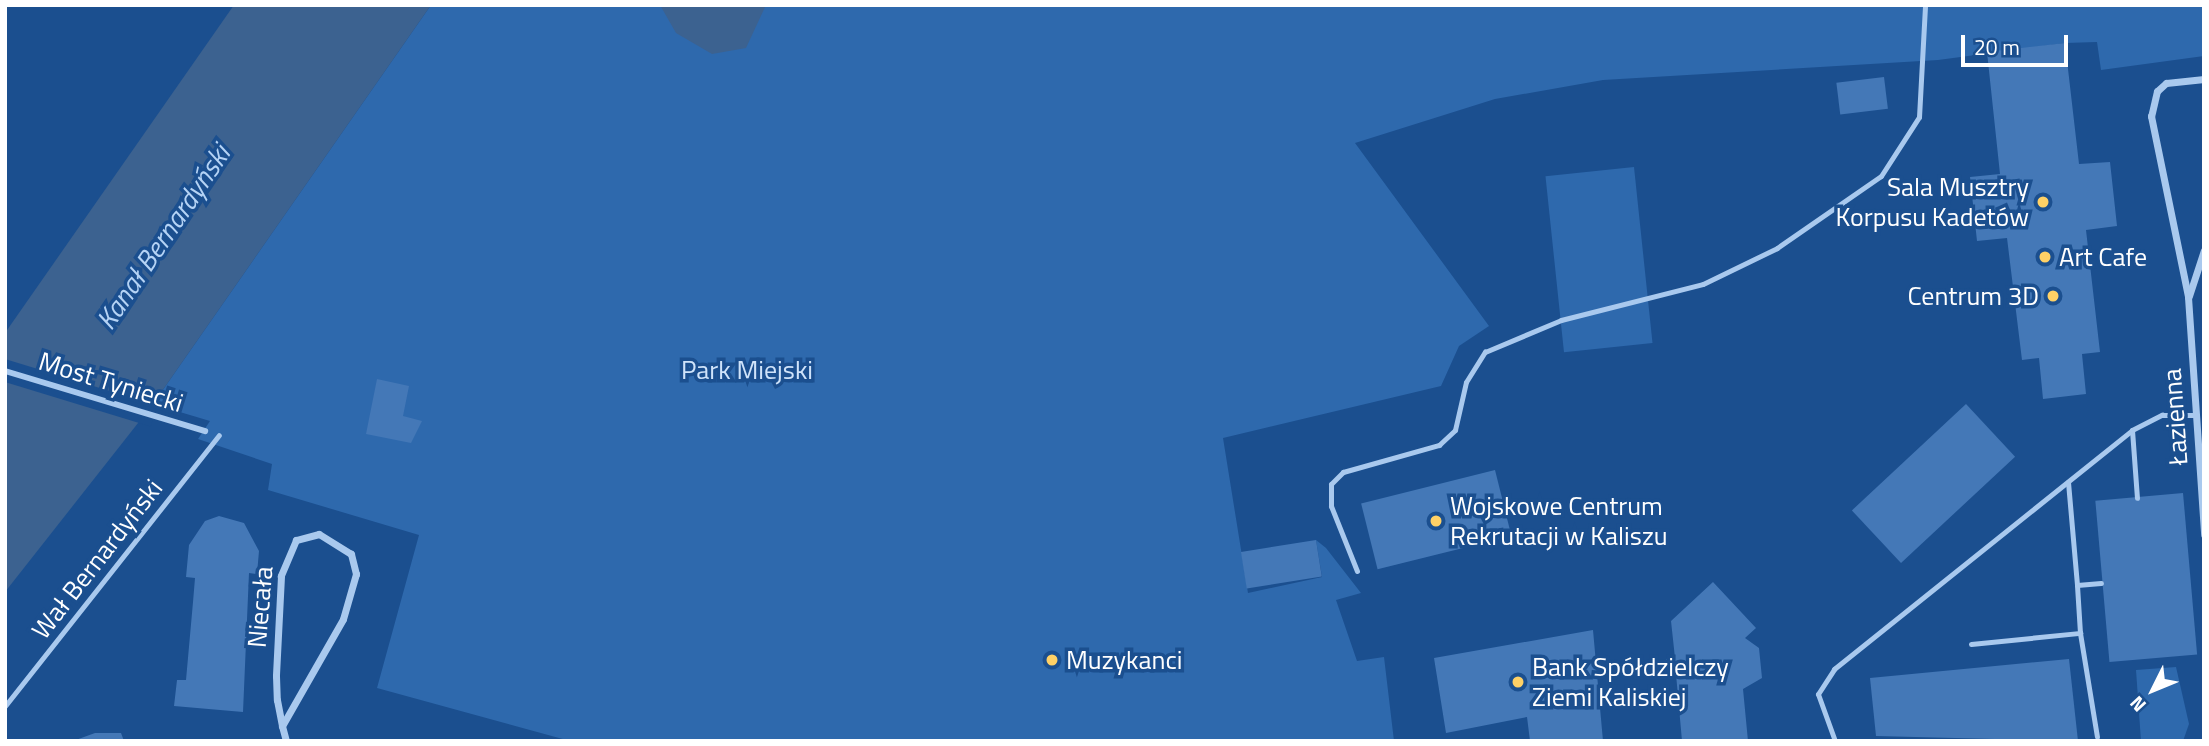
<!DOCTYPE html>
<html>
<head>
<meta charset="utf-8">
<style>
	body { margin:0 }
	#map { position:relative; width:2209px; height:746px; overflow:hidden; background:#1b4f8f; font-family:"Titillium Web",sans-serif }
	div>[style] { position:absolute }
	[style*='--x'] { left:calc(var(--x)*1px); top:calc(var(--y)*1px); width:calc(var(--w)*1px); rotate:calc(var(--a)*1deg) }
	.green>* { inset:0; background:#2e69ad; transform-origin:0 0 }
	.water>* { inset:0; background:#3c6290 }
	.pier>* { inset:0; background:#1b4f8f; transform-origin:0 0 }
	.building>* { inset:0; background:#4478b7; transform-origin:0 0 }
	.service>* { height:5px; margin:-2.5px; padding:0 2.5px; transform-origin:2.5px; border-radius:2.5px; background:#a9c9ee }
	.pedestrian>* { height:6px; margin:-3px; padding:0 3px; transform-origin:3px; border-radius:3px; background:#a9c9ee }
	.minor>* { height:7px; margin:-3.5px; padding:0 3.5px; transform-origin:3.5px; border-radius:3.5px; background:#a9c9ee }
	.dots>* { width:19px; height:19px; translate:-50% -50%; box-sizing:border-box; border:4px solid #1b4f8f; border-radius:50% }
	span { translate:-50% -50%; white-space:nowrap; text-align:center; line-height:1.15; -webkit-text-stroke:7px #1b4f8f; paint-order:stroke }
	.poi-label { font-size:26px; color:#fff }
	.right { translate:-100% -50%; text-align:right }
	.left { translate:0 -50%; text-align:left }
	.park-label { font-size:26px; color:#cfe3fa }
	.street-label { font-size:26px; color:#fff }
	.water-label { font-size:28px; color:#b5d3f5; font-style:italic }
	.frame { position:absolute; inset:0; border:7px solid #fff; pointer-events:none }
	.north { position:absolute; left:2118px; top:655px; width:70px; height:70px; -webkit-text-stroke:5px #1b4f8f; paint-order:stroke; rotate:227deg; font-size:19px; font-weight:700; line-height:28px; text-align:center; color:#fff }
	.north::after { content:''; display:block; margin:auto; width:24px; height:32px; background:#fff; clip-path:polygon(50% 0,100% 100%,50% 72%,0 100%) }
	.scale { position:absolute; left:1961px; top:35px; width:107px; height:32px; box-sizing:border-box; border:4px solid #fff; border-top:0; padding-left:9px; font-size:21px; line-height:24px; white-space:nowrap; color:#fff; -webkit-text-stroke:5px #1b4f8f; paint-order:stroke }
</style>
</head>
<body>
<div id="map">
	<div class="green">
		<div style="clip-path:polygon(431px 5px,2204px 5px,2204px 56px,2101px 70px,2097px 42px,2065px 43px,1938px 60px,1603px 80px,1495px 99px,1355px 143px,1489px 326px,1459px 346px,1441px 386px,1223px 438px,1248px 593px,1322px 577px,1316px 540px,1326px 548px,1361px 593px,1336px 600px,1357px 661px,1384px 657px,1394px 741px,570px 741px,377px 688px,419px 535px,268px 490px,272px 464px,198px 439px,210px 421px,153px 404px)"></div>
		<div style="left:1634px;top:167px;width:177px;height:89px;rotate:84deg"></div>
		<div style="clip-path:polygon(2176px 667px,2189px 724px,2183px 741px,2141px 741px,2136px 670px)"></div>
	</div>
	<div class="water">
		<div style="clip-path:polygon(234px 5px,431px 5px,153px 404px,5px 592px,5px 333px)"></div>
		<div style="clip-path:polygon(660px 5px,766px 5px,746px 48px,712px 54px,676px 33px)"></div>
	</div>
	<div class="pier">
		<div style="left:5px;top:359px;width:159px;height:22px;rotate:17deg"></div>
	</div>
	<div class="building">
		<div style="clip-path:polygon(2065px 43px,2079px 164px,2110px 162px,2117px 226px,2086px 230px,2100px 352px,2082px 354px,2086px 394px,2043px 399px,2039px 358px,2022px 360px,2007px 238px,1977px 241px,1970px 177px,2000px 174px,1987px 52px)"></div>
		<div style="left:1884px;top:77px;width:32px;height:48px;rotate:83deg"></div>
		<div style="clip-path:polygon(377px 379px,409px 386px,403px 416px,422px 421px,411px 443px,366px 434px)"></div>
		<div style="left:1966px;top:404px;width:72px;height:156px;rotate:47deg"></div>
		<div style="left:1495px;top:470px;width:68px;height:138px;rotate:76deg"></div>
		<div style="left:2183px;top:493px;width:162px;height:88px;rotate:85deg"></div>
		<div style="clip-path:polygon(219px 516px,244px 523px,259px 551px,257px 574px,249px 573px,243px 712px,174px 706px,177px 680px,186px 680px,193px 602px,195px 578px,186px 577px,189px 545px,205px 521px)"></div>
		<div style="left:1316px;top:540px;width:37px;height:76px;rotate:81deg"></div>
		<div style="clip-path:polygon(1713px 582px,1756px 628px,1745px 638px,1759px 648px,1762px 678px,1743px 689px,1748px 741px,1682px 741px,1676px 674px,1667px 675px,1666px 659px,1675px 658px,1671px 621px)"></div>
		<div style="clip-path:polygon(1593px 630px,1603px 741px,1530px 741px,1527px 717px,1446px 733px,1434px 658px)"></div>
		<div style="clip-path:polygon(2069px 659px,2078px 741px,1876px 736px,1870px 678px)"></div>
		<div style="clip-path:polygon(95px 733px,121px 733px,124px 741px,73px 741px)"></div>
	</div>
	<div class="service">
		<div style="--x:2132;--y:430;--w:68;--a:85.8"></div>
		<div style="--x:2068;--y:482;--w:103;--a:85"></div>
		<div style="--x:2077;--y:585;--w:24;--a:-5"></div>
		<div style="--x:1357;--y:571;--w:70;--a:-111.8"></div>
		<div style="--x:1331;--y:506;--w:22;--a:-90"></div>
		<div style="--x:1331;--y:484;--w:17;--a:-45"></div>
		<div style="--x:1343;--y:472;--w:100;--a:-15.7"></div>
		<div style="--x:1439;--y:445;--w:22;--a:-43"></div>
		<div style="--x:1455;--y:430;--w:49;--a:-77.1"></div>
		<div style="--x:1466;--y:382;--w:36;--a:-58"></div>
		<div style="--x:1485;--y:352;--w:82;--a:-22.8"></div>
		<div style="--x:1561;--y:320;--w:146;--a:-14.2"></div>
		<div style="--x:1703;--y:284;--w:82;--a:-25.9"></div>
		<div style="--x:1777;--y:248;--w:126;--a:-34.7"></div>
		<div style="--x:1881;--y:176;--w:70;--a:-57.2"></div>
		<div style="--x:1919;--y:117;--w:112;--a:-86.9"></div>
		<div style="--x:2080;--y:633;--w:105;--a:80.7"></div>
		<div style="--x:1971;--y:644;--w:110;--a:-5.8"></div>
		<div style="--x:2080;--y:633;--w:48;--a:-93.6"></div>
		<div style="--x:5;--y:706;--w:345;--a:-51.7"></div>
		<div style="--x:1835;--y:741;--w:50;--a:-109.9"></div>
		<div style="--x:1818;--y:694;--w:30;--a:-57"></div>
		<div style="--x:1834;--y:669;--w:382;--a:-38.7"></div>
		<div style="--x:2132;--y:430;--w:34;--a:-27"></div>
		<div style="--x:2162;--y:415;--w:34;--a:0"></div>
	</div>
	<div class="pedestrian">
		<div style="--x:5;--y:371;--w:209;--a:16.7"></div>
	</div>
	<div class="minor">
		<div style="--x:2204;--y:79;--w:38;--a:174"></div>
		<div style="--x:2166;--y:83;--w:12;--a:138"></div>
		<div style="--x:2157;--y:91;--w:26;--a:103"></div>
		<div style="--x:2151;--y:116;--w:185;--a:78.4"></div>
		<div style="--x:2188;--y:297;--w:238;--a:86.1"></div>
		<div style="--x:2189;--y:296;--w:48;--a:-71.9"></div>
		<div style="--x:282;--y:726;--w:123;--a:-60.3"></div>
		<div style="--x:343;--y:619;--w:47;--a:-73.9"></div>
		<div style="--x:356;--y:574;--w:21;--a:-104"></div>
		<div style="--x:351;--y:554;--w:38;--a:-148"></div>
		<div style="--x:319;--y:534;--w:24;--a:165"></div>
		<div style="--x:296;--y:540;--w:39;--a:113"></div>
		<div style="--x:281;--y:576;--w:100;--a:92.9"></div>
		<div style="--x:276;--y:676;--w:24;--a:88"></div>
		<div style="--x:277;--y:700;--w:26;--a:79"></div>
		<div style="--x:282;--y:726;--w:16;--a:75"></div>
	</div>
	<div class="dots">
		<div style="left:2043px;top:202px;background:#ffd166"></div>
		<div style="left:2045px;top:257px;background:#ffd166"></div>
		<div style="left:2053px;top:296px;background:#ffd166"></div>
		<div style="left:1436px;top:521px;background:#ffd166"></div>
		<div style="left:1052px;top:660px;background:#ffd166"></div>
		<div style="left:1518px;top:682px;background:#ffd166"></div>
	</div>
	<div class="poi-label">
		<span class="right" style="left:2029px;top:202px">Sala Musztry<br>Korpusu Kadetów</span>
		<span class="left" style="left:2059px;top:257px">Art Cafe</span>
		<span class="right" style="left:2039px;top:296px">Centrum 3D</span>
		<span class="left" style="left:1450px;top:521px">Wojskowe Centrum<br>Rekrutacji w Kaliszu</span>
		<span class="left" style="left:1066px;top:660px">Muzykanci</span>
		<span class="left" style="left:1532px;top:682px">Bank Spółdzielczy<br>Ziemi Kaliskiej</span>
	</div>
	<div class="park-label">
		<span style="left:747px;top:370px">Park Miejski</span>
	</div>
	<div class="street-label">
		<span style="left:111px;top:382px;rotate:17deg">Most Tyniecki</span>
		<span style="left:2175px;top:417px;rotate:-94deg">Łazienna</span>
		<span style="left:97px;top:559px;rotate:-52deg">Wał Bernardyński</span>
		<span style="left:260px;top:607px;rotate:-85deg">Niecała</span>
	</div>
	<div class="water-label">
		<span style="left:163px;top:237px;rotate:-56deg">Kanał Bernardyński</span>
	</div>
	<div class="frame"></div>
	<div class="north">N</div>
	<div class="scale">20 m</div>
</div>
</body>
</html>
